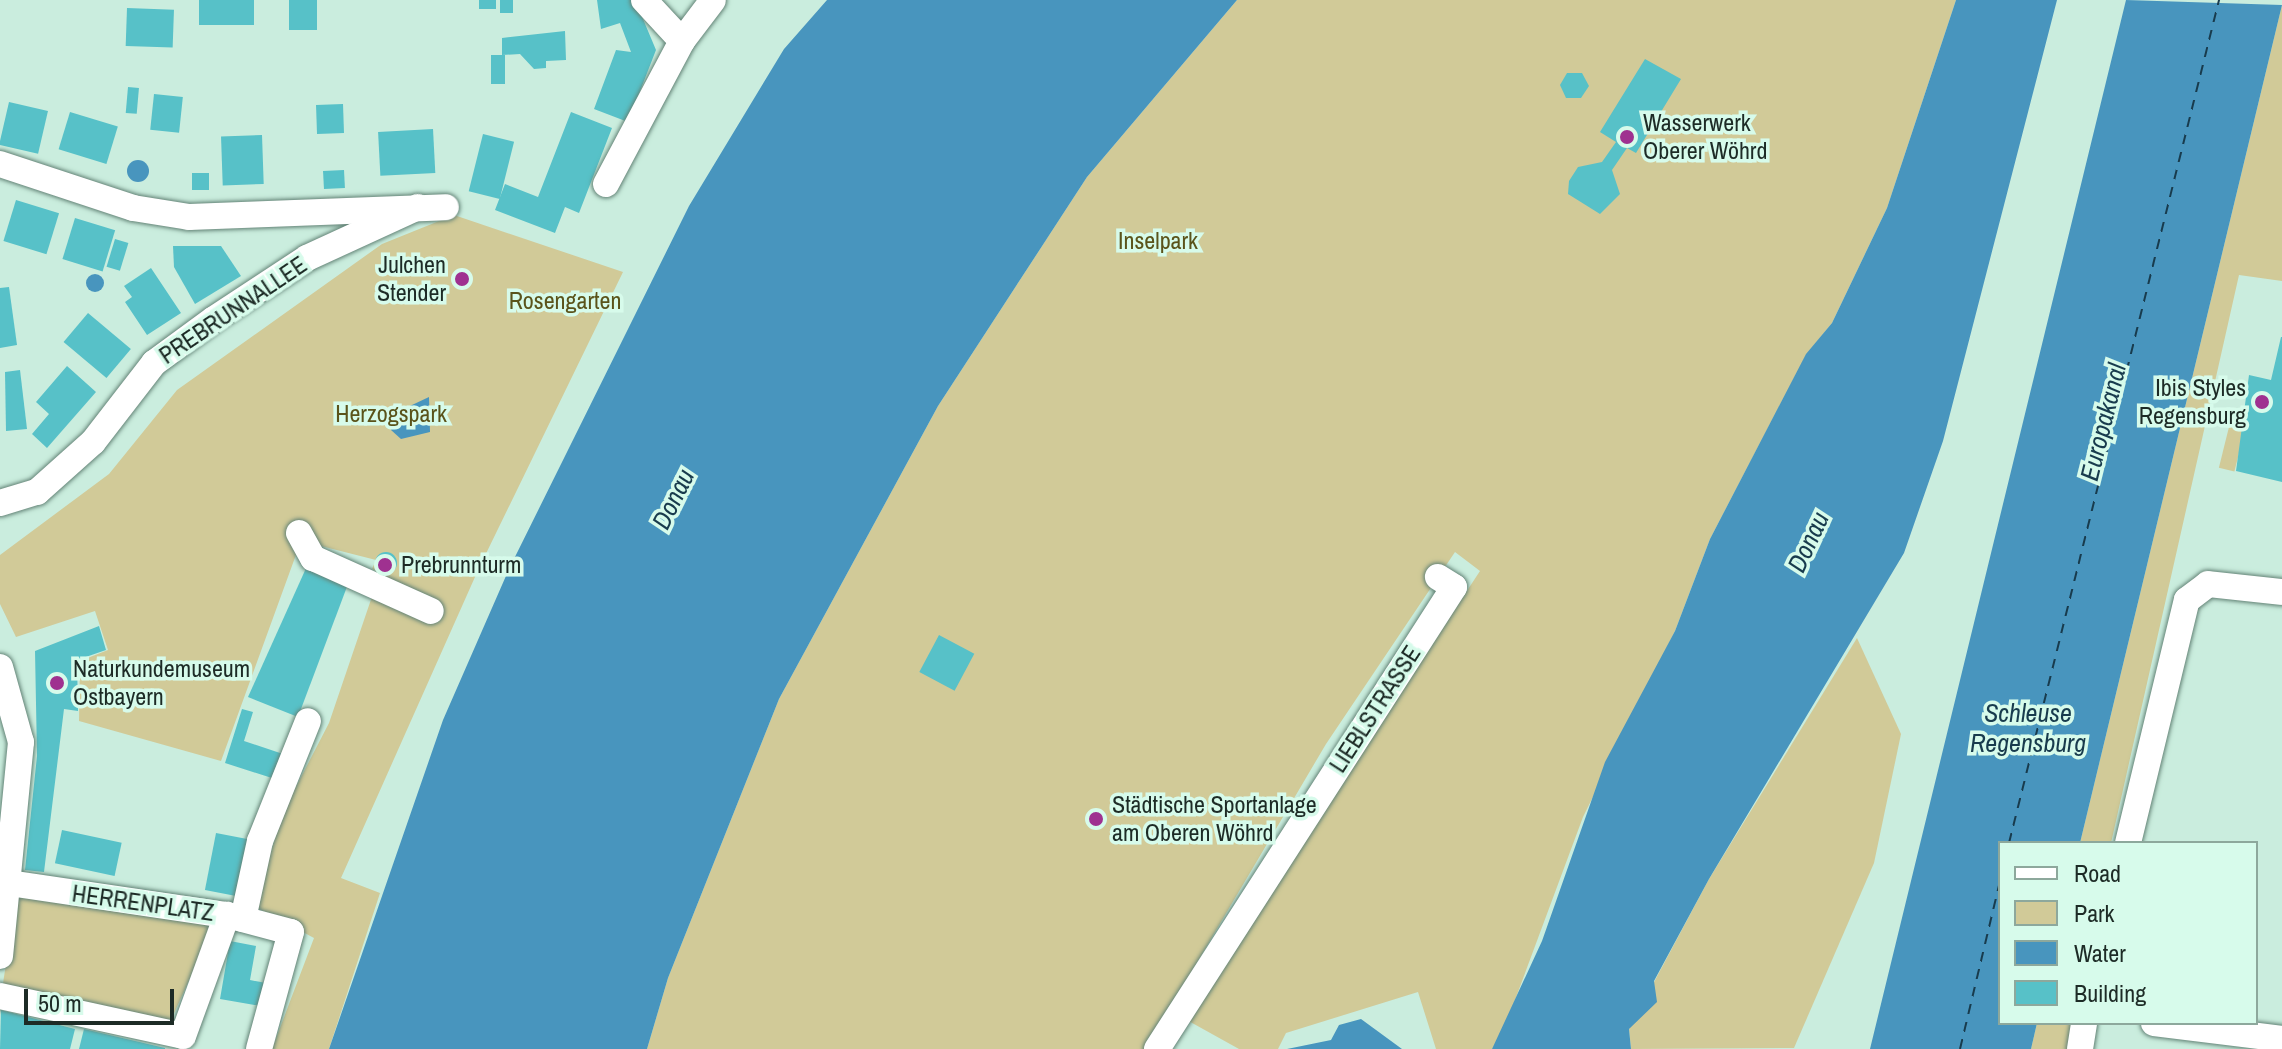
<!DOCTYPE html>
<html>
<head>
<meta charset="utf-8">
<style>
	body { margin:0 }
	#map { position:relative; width:2282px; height:1049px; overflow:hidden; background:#caedde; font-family:"Archivo Narrow",sans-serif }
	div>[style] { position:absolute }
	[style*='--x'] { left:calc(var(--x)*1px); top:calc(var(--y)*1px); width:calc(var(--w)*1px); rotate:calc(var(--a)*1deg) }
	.green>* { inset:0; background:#d1ca98; transform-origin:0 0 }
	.water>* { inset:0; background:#4895be }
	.round { border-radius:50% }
	.ferry>* { height:2px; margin-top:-1px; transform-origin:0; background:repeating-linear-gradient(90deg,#183b4d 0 10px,transparent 0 18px) }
	.building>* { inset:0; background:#57c1c8; transform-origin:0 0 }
	.roads { filter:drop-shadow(0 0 2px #638376) drop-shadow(0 0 2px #638376) }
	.minor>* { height:26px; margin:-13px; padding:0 13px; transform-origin:13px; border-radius:13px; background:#fff }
	.dots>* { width:22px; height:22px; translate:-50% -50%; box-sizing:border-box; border:4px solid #d7fbeb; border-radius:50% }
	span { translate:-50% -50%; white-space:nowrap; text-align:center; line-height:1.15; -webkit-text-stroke:7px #d7fbeb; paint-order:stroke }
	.poi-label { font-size:24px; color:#1d2b26 }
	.left { translate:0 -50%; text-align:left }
	.right { translate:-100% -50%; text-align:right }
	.park-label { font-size:24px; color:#5a531a }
	.street-label { font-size:24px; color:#1d2b26 }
	.water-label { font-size:26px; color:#183b4d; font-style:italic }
	.legend { position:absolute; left:1998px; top:841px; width:260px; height:184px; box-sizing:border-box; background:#d7fbeb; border:2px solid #8da89c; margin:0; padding:10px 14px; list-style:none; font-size:24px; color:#1d2b26 }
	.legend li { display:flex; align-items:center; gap:16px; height:40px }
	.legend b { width:40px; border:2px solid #8da89c }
	.scale { position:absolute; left:24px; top:989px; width:150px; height:36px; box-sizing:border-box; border:4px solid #1d2b26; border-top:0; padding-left:10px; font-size:24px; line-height:28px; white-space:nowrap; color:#1d2b26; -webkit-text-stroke:6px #d7fbeb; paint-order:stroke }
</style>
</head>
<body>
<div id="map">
	<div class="green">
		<div style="clip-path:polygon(1237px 0,1956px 0,1887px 208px,1832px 323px,1806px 355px,1710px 539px,1675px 631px,1583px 817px,1505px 1027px,1492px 1049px,1436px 1049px,1418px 992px,1286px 1033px,1278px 1049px,1239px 1049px,1185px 1019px,1480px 571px,1455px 552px,1326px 744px,1146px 1049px,647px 1049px,668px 978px,779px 699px,938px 406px,1087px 177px)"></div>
		<div style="clip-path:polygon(2282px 5px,2282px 281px,2239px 275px,2111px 843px,2080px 843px)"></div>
		<div style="clip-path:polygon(454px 215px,623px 272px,479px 568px,341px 878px,380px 893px,329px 1049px,272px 1049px,314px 938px,254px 906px,284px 810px,329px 723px,380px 573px,372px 569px,376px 560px,313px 544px,297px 552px,221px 761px,79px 721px,80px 661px,108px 650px,95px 611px,16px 637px,0 604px,0 555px,109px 474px,177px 390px,382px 244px)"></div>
		<div style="left:2230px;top:423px;width:16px;height:46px;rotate:14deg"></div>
		<div style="clip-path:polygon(1857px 638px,1901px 734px,1874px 863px,1794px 1048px,1631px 1049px,1629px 1029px,1709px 879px)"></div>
		<div style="clip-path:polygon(17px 892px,216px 921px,171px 1020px,130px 1014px,2px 990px)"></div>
		<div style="clip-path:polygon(2037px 1023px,2074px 1023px,2070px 1049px,2031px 1049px)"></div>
	</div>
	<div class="water">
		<div style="clip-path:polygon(827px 0,1237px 0,1087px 177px,938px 406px,779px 699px,668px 978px,647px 1049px,329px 1049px,443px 720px,509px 569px,689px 206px,784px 49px)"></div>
		<div style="clip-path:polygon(1956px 0,2057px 0,1943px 441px,1904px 553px,1709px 879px,1654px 981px,1657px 1002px,1629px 1029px,1631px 1049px,1492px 1049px,1542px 941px,1605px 762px,1675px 631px,1710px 539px,1806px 354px,1832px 323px,1887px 208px)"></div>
		<div style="clip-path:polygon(2126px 0,2282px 5px,2080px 843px,2000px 843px,2000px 1023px,2037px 1023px,2031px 1049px,1870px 1049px)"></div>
		<div class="round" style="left:127px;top:160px;width:22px;height:22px"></div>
		<div class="round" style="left:86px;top:274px;width:18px;height:18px"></div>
		<div style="clip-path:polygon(429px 397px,430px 432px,401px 439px,391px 430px,395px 413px)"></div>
		<div style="clip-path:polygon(1361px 1019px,1402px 1049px,1287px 1049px,1331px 1040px,1339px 1025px)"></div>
	</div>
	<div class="ferry">
		<div style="--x:2009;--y:843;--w:869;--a:-76.01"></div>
		<div style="--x:1960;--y:1049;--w:173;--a:-76.6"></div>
	</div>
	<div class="building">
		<div style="left:199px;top:0;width:55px;height:25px"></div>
		<div style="left:289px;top:0;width:28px;height:30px"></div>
		<div style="left:479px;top:0;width:17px;height:9px"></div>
		<div style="left:500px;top:0;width:13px;height:13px"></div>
		<div style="clip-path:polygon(597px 0,635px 0,656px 50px,628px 122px,594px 109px,616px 50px,631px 52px,620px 23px,601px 29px)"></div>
		<div style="left:127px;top:8px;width:47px;height:38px;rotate:2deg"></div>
		<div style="clip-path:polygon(565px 31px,566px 60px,546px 61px,546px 68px,534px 69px,520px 54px,502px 55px,502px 38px)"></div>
		<div style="left:491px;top:55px;width:14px;height:29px"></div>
		<div style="clip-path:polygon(1645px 59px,1681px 79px,1636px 153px,1627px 148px,1612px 170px,1620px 194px,1600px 214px,1568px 194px,1569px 181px,1578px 167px,1602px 162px,1616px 142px,1600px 132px)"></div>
		<div style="clip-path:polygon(1567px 73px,1582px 73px,1589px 86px,1581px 98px,1566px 98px,1560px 85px)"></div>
		<div style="left:128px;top:87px;width:11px;height:26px;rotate:5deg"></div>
		<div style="left:154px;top:94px;width:29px;height:36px;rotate:6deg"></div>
		<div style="left:9px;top:102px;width:40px;height:44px;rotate:13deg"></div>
		<div style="left:343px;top:104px;width:29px;height:27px;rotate:88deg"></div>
		<div style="left:70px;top:112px;width:50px;height:39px;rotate:17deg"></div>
		<div style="clip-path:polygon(571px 112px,612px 128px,579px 213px,565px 207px,555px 233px,495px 210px,505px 184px,538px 197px)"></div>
		<div style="left:433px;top:129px;width:44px;height:55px;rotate:87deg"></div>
		<div style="left:483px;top:134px;width:32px;height:59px;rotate:14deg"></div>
		<div style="left:262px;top:135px;width:49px;height:41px;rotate:88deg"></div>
		<div style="left:344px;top:170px;width:18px;height:21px;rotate:87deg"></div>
		<div style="left:192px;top:173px;width:17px;height:17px"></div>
		<div style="left:16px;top:200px;width:45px;height:43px;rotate:17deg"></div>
		<div style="left:75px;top:218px;width:42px;height:43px;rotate:17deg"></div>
		<div style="left:115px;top:239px;width:14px;height:29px;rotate:17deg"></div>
		<div style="clip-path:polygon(173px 246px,221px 246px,241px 276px,195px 304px,174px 267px)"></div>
		<div style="clip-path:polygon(151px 268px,181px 313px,147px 335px,125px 302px,132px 297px,124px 286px)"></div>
		<div style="clip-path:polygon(9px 287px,17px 345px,0 348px,0 288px)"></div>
		<div style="left:88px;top:313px;width:56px;height:38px;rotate:40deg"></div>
		<div style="clip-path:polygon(2281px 337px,2282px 337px,2282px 482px,2236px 471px,2249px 375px,2271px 380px)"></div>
		<div style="clip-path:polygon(67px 366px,96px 392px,47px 448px,32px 434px,49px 414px,36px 402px)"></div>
		<div style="clip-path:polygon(20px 370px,27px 429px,6px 431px,5px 372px)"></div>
		<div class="round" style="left:375px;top:552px;width:22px;height:22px"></div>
		<div style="clip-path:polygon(307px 566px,348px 584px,298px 717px,248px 697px)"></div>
		<div style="clip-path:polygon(99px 626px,106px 650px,77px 660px,78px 711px,64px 709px,44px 872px,25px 870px,37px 756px,35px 651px)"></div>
		<div style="left:939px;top:635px;width:40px;height:42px;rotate:28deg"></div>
		<div style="clip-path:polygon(242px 709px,253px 712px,244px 741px,283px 754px,275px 779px,225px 763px)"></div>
		<div style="left:62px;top:830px;width:61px;height:34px;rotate:12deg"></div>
		<div style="left:216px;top:833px;width:33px;height:58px;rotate:11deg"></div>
		<div style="clip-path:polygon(230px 941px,256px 946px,250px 980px,266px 983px,261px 1006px,220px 999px)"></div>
		<div style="clip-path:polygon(1px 1010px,75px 1029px,70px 1049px,0 1049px)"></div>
		<div style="clip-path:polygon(84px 1029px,165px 1048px,165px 1049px,79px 1049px)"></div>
	</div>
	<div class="roads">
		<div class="minor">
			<div style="--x:644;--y:0;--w:56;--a:47.2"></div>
			<div style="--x:0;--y:164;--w:140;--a:18.3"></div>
			<div style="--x:133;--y:208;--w:57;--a:9.1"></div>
			<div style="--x:189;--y:217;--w:257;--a:-2.2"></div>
			<div style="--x:606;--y:184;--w:162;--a:-62"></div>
			<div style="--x:682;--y:41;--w:51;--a:-52.9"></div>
			<div style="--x:0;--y:503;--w:39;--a:-17"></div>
			<div style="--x:37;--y:492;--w:75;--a:-41.8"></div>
			<div style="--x:93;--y:442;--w:100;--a:-52.3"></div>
			<div style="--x:154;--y:363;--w:74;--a:-36.3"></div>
			<div style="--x:214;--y:319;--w:111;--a:-33.3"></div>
			<div style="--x:307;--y:258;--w:122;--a:-24.7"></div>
			<div style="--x:299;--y:533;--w:29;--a:61"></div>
			<div style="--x:313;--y:558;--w:129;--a:24.2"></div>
			<div style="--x:0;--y:667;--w:78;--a:74.4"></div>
			<div style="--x:21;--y:742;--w:215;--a:95.6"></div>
			<div style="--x:2128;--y:843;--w:250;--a:-76.4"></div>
			<div style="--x:2187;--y:600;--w:26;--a:-37"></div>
			<div style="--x:2208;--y:584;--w:74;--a:6.2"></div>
			<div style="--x:9;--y:883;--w:220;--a:8.4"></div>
			<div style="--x:227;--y:915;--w:66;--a:14.9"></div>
			<div style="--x:291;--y:932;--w:121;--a:105.3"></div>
			<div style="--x:243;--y:919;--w:80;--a:-77.7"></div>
			<div style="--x:260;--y:841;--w:129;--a:-68.2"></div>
			<div style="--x:0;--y:996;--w:187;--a:12.3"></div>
			<div style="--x:183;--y:1036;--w:129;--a:-70"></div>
			<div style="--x:2154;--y:1023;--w:129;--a:7.1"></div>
			<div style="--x:1157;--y:1049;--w:549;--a:-57.26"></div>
			<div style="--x:1454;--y:587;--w:19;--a:-148"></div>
			<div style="--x:2080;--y:1049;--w:26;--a:-81"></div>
		</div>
	</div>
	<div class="dots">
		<div style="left:1627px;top:137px;background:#9f3190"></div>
		<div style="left:462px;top:279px;background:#9f3190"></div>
		<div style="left:2262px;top:402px;background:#9f3190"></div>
		<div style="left:385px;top:565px;background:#9f3190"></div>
		<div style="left:57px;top:683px;background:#9f3190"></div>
		<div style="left:1096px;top:819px;background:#9f3190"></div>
	</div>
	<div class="poi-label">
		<span class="left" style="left:1643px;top:137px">Wasserwerk<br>Oberer Wöhrd</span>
		<span class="right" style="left:446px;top:279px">Julchen<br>Stender</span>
		<span class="right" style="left:2246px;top:402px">Ibis Styles<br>Regensburg</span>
		<span class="left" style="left:401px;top:565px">Prebrunnturm</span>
		<span class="left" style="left:73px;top:683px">Naturkundemuseum<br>Ostbayern</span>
		<span class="left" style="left:1112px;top:819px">Städtische Sportanlage<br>am Oberen Wöhrd</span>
	</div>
	<div class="park-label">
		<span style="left:1158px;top:241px">Inselpark</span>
		<span style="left:565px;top:301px">Rosengarten</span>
		<span style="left:391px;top:414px">Herzogspark</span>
	</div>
	<div class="street-label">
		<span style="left:233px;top:310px;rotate:-34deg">PREBRUNNALLEE</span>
		<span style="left:1375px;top:709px;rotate:-57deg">LIEBLSTRASSE</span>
		<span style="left:143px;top:903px;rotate:8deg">HERRENPLATZ</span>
	</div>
	<div class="water-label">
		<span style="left:2103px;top:422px;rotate:-76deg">Europakanal</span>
		<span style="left:673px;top:499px;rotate:-64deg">Donau</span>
		<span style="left:1808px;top:542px;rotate:-65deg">Donau</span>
		<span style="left:2028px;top:728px">Schleuse<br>Regensburg</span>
	</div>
	<ul class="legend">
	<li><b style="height:10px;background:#fff"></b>Road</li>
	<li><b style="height:22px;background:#d1ca98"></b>Park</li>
	<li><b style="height:22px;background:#4895be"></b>Water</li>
	<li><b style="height:22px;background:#57c1c8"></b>Building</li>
	</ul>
	<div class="scale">50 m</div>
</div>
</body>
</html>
